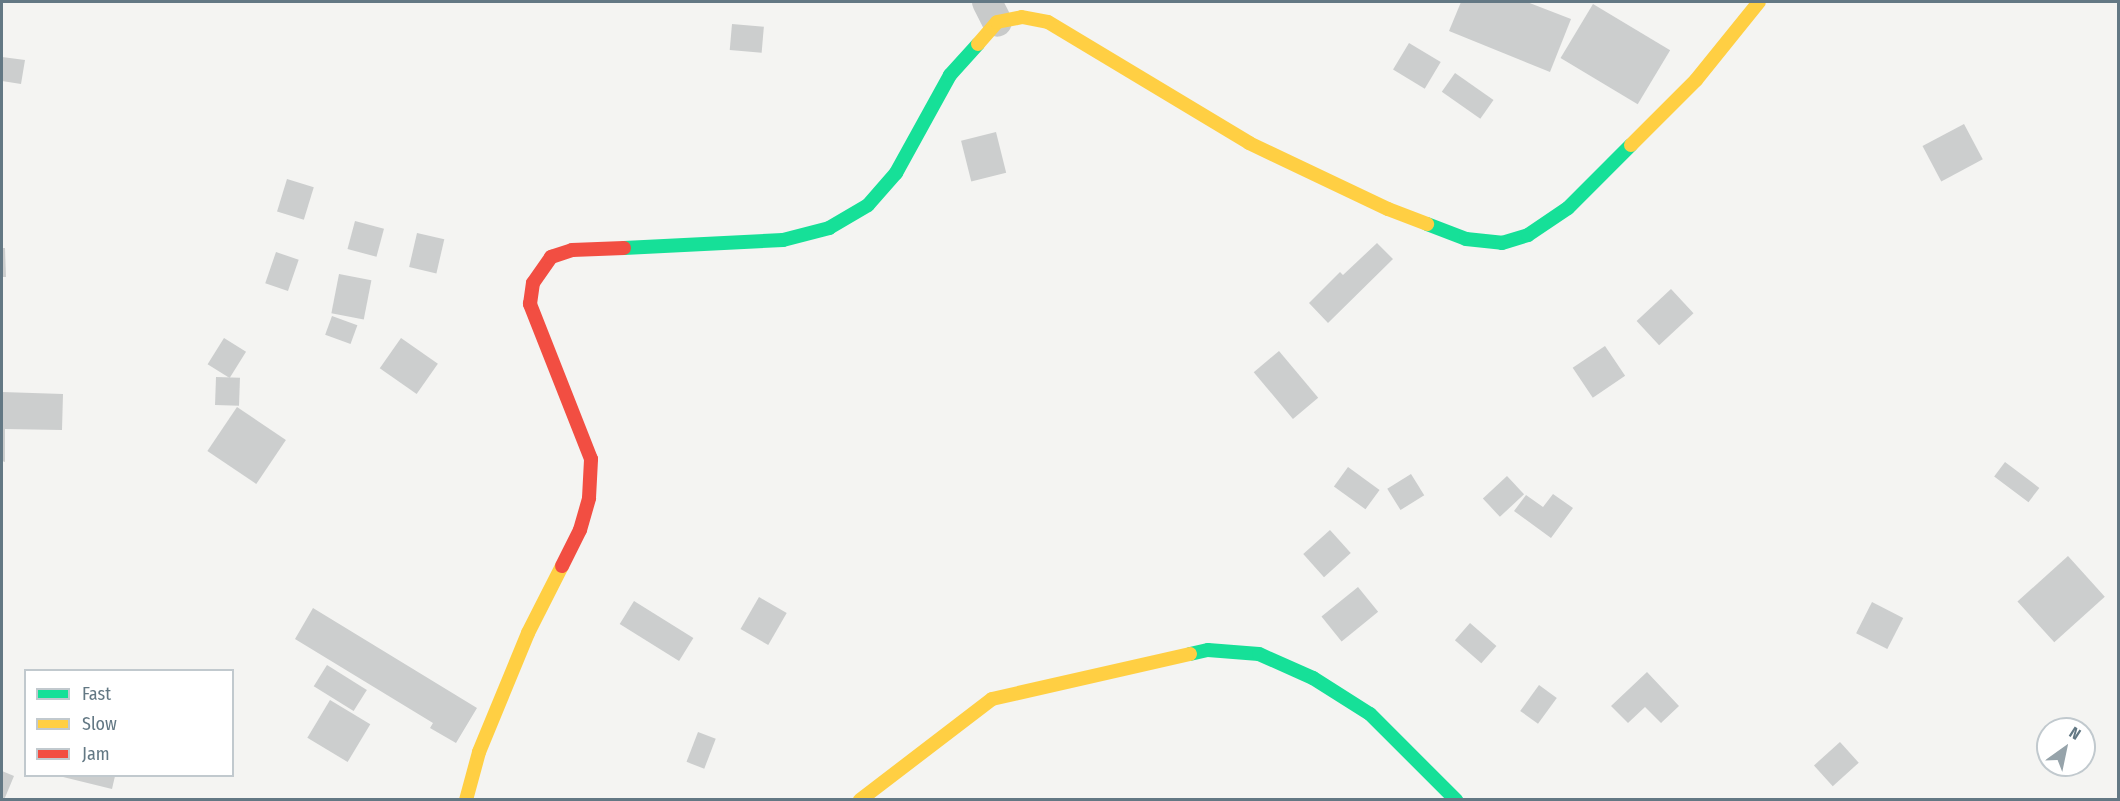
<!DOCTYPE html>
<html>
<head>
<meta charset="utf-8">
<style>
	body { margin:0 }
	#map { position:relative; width:2120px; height:801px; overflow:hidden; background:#f4f4f2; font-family:"Fira Sans Condensed",sans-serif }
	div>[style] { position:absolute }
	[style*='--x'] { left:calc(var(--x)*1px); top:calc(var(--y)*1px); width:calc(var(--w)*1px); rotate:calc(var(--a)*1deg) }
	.building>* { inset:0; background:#cccece; transform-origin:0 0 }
	.street>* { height:30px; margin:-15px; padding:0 15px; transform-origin:15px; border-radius:15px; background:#c8caca }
	.fast>* { height:14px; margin:-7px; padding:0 7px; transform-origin:7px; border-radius:7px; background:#16e098 }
	.slow>* { height:14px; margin:-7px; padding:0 7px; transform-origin:7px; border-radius:7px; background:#ffcf43 }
	.jam>* { height:14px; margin:-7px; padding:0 7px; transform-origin:7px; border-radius:7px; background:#f24e42 }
	span { translate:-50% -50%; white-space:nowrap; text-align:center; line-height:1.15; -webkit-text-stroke:6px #fff; paint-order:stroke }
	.frame { position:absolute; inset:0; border:3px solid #637884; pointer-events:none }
	.legend { position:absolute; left:24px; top:669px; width:210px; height:108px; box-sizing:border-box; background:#fff; border:2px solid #c1c9ce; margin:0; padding:8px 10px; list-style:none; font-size:18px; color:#637884 }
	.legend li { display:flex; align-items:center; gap:12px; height:30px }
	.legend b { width:30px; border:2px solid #c1c9ce }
	.north { position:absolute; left:2036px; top:717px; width:60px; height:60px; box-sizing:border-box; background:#fff; border:2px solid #c1c9ce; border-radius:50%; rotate:33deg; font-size:16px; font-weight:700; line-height:24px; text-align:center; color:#637884 }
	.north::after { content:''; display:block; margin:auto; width:21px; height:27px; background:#96a3aa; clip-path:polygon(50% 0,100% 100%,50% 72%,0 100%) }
</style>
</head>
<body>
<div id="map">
	<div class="building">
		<div style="clip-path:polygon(1461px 2px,1527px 2px,1571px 19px,1550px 72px,1449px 31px)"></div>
		<div style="left:1593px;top:4px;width:90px;height:63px;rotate:31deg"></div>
		<div style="left:732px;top:24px;width:32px;height:26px;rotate:5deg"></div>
		<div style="left:1409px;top:43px;width:37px;height:31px;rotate:31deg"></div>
		<div style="clip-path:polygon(2px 57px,25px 60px,21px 84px,2px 81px)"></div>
		<div style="left:1455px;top:73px;width:47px;height:23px;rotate:35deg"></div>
		<div style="left:1964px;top:124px;width:40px;height:47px;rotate:62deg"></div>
		<div style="left:996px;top:132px;width:42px;height:36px;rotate:76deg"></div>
		<div style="left:287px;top:179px;width:28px;height:34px;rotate:17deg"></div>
		<div style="left:355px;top:221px;width:30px;height:29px;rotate:15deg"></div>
		<div style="left:417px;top:233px;width:28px;height:35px;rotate:13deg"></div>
		<div style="clip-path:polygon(1377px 243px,1393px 259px,1328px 323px,1309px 303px,1340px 272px,1343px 275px)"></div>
		<div style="clip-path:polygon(2px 248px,5px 248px,6px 277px,2px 277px)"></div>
		<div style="left:276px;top:252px;width:24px;height:33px;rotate:19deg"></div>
		<div style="left:339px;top:274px;width:33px;height:40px;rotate:11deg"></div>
		<div style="left:1671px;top:289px;width:33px;height:47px;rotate:47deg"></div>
		<div style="left:332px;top:316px;width:27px;height:20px;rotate:20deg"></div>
		<div style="left:224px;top:338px;width:26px;height:31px;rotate:32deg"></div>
		<div style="left:401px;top:338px;width:45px;height:37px;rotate:35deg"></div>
		<div style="left:1605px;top:346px;width:36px;height:39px;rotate:56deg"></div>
		<div style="left:1279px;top:351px;width:61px;height:33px;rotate:50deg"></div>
		<div style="left:216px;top:377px;width:24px;height:28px;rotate:2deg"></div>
		<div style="clip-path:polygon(2px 392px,63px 394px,62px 430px,5px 429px,5px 462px,2px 461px)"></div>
		<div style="left:237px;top:407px;width:59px;height:53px;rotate:34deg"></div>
		<div style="left:2005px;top:462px;width:43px;height:18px;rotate:37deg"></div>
		<div style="left:1348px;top:467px;width:39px;height:24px;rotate:36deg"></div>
		<div style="left:1411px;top:474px;width:25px;height:28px;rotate:58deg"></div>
		<div style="left:1507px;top:476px;width:25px;height:33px;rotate:47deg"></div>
		<div style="clip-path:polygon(1553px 494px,1573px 508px,1551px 538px,1514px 511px,1526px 495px,1543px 507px)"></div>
		<div style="left:1330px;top:530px;width:31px;height:36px;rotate:48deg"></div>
		<div style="left:2068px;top:556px;width:55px;height:68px;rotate:48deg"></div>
		<div style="left:1358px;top:587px;width:32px;height:47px;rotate:51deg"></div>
		<div style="left:759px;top:597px;width:32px;height:37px;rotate:30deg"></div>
		<div style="left:634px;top:601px;width:70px;height:27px;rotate:32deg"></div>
		<div style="left:1872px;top:602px;width:35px;height:35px;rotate:27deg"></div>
		<div style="clip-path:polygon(313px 608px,477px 708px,456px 743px,430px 728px,433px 723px,295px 639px)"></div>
		<div style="left:1470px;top:623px;width:35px;height:23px;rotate:41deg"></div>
		<div style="left:327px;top:665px;width:47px;height:25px;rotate:32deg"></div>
		<div style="clip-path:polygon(1647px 672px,1679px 706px,1661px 723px,1645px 707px,1628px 723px,1611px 706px)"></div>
		<div style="left:1539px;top:685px;width:22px;height:32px;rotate:36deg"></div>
		<div style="left:330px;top:700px;width:47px;height:44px;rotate:31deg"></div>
		<div style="left:698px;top:732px;width:19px;height:32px;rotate:21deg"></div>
		<div style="left:1840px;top:742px;width:28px;height:35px;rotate:48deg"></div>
		<div style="clip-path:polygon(2px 771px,14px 776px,4px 800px,2px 800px)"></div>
		<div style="clip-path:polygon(59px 776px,115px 776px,112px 789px)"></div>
	</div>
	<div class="street">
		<div style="--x:987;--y:2;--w:22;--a:63"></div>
	</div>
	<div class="fast">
		<div style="--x:1427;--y:224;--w:42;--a:21"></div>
		<div style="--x:1466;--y:239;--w:36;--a:6"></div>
		<div style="--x:1502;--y:243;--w:27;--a:-17"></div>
		<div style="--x:1528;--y:235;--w:48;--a:-34"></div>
		<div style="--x:1568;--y:208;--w:89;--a:-45"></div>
		<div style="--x:624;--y:248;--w:159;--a:-2.9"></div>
		<div style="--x:783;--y:240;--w:48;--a:-14.6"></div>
		<div style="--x:829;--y:228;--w:45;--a:-30.5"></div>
		<div style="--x:868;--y:205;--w:43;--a:-48.8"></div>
		<div style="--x:896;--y:173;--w:112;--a:-61.1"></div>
		<div style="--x:950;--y:75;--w:42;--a:-47.9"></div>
		<div style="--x:1190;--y:654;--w:18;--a:-13"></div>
		<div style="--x:1208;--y:650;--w:51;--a:4.5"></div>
		<div style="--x:1259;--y:654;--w:59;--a:24"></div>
		<div style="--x:1313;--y:678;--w:67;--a:32.3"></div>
		<div style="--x:1370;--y:714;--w:122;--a:45"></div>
	</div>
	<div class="slow">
		<div style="--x:978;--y:44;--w:29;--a:-49"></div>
		<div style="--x:997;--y:22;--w:25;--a:-11"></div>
		<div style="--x:1022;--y:17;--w:26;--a:11"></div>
		<div style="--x:1048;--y:22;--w:235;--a:31"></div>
		<div style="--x:1249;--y:143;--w:154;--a:25.4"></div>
		<div style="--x:1388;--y:209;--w:42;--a:21"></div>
		<div style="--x:1631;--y:145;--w:92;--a:-45"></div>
		<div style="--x:1696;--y:80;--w:100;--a:-51.1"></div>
		<div style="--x:466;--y:800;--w:50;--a:-74.8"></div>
		<div style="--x:479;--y:752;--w:129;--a:-67.6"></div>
		<div style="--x:528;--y:633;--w:75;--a:-63.1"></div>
		<div style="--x:860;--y:800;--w:166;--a:-37.4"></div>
		<div style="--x:992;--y:699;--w:203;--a:-12.8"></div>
	</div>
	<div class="jam">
		<div style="--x:562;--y:566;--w:40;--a:-63.4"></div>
		<div style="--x:580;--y:530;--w:33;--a:-74"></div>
		<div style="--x:589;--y:498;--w:39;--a:-87"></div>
		<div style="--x:591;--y:459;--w:167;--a:-111.5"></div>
		<div style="--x:530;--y:304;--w:21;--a:-82"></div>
		<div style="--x:533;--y:283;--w:32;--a:-55"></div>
		<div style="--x:551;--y:257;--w:22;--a:-18"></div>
		<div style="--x:572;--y:250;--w:52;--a:-2.2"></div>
	</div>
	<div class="frame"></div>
	<ul class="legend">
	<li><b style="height:8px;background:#16e098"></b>Fast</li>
	<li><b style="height:8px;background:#ffcf43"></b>Slow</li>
	<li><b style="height:8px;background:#f24e42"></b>Jam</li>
	</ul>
	<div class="north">N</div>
</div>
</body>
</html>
